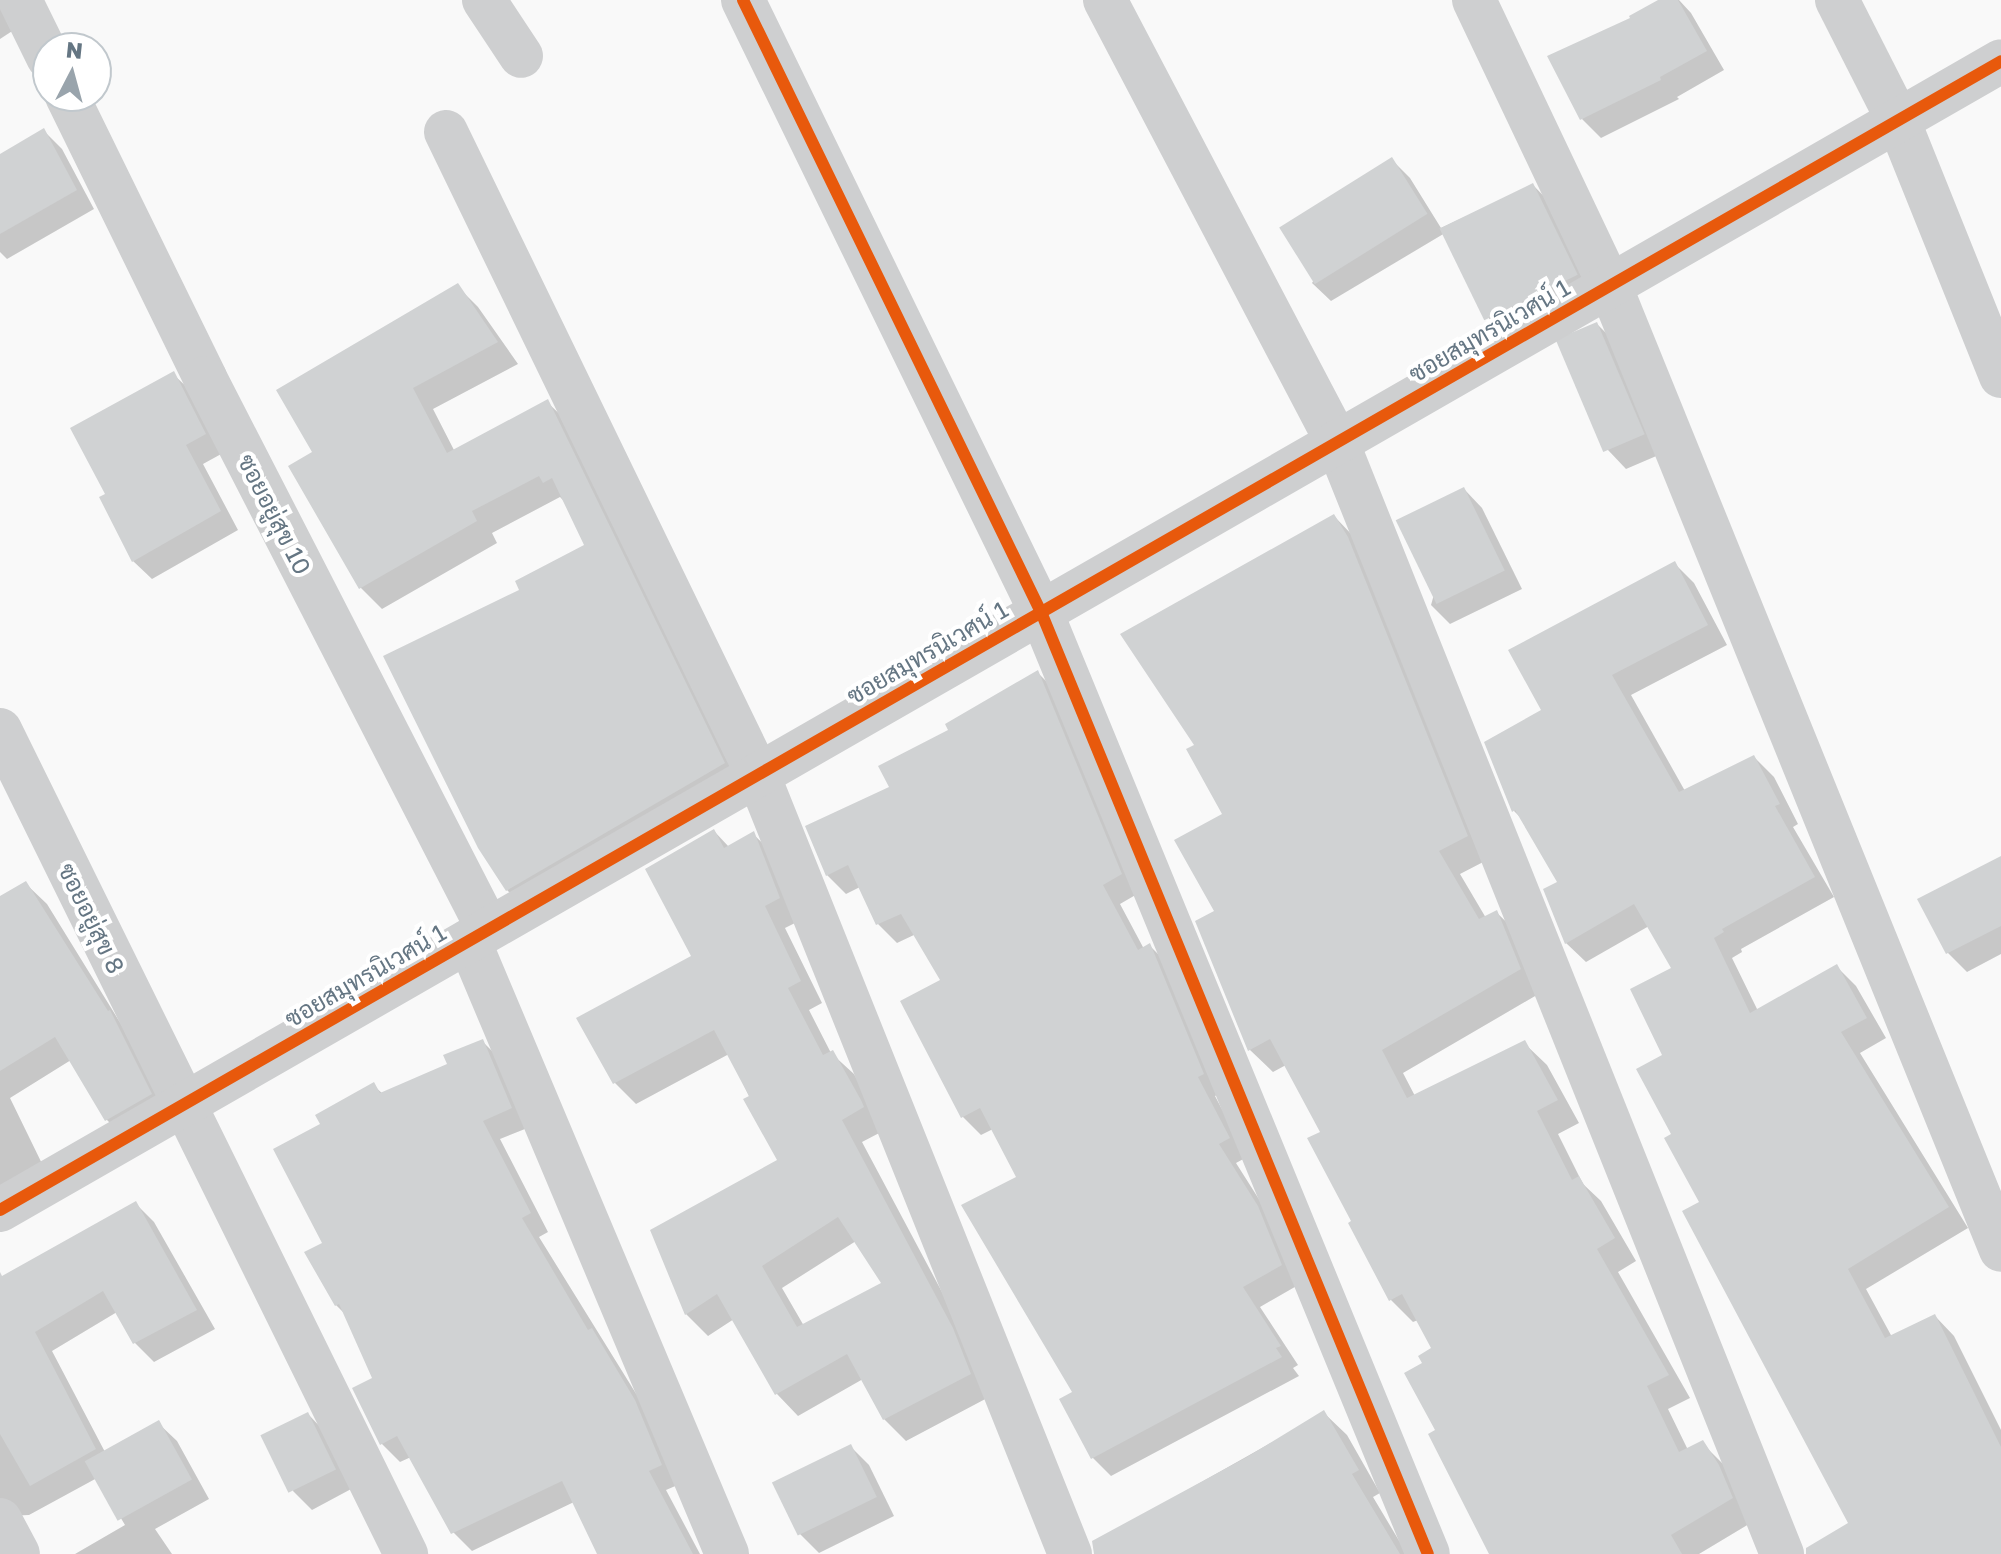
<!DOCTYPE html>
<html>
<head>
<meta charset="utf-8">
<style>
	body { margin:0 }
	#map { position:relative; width:2001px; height:1554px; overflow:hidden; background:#f9f9f9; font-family:"Golos Text",Sarabun,sans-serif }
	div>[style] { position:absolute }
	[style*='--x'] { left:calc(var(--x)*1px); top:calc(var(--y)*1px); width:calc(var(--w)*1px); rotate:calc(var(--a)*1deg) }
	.shadow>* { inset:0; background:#0003 }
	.building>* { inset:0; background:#d0d2d3; transform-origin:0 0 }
	.minor>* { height:44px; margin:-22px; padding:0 22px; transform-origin:22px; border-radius:22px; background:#cecfd0 }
	.cycleway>* { height:12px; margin:-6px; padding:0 6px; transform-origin:6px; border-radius:6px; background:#e8590c }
	span { translate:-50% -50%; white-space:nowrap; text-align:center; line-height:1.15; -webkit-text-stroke:8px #fff; paint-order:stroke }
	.street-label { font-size:24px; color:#657683 }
	.north { position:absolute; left:32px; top:32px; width:80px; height:80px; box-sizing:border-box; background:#fff; border:2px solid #c1c8cd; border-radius:50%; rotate:6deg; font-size:22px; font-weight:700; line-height:32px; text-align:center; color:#657683 }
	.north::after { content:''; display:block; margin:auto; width:28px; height:36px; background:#99a4ac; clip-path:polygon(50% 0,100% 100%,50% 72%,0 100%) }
</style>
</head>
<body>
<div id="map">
	<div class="shadow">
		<div style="clip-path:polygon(0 0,23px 24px,0 39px)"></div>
		<div style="clip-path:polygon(1662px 0,1679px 0,1691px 13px,1724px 70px,1677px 97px,1679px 99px,1601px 138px,1582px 119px,1633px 19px)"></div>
		<div style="clip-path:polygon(43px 130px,62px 149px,94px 209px,7px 259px,0 252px,0 157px)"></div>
		<div style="clip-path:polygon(1391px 159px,1410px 178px,1441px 228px,1533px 185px,1560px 213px,1604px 304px,1519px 352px,1492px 324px,1445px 233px,1331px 301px,1312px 283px)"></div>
		<div style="clip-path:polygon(457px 286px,478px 307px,518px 364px,433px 409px,455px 452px,547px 402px,569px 423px,744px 785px,528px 911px,507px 890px,522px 590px,587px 546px,566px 503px,560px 497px,492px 533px,497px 543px,382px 609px,361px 588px,291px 466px,314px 453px)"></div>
		<div style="clip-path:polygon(1597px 324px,1616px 343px,1661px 454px,1626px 469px,1608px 450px)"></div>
		<div style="clip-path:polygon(173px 374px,192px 392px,223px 453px,203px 464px,238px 530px,152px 579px,133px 561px,107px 495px)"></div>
		<div style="clip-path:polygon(1464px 489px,1482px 508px,1522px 589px,1450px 624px,1431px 605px)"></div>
		<div style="clip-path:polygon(1334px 516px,1356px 539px,1489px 859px,1460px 874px,1486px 918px,1497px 913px,1520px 935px,1542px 992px,1403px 1073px,1415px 1096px,1524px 1043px,1547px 1065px,1579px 1123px,1558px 1134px,1583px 1184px,1601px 1201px,1636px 1261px,1618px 1272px,1690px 1398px,1668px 1409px,1688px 1450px,1702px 1443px,1725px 1466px,1754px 1521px,1699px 1554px,1491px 1554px,1438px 1431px,1424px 1364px,1434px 1348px,1418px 1320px,1413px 1322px,1391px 1300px,1322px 1132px,1286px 1065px,1273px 1072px,1250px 1050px,1217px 912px,1225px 814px,1197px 746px)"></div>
		<div style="clip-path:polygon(1674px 563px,1694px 583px,1727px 645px,1631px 695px,1685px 791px,1754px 757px,1774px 777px,1798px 824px,1793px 827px,1834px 897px,1741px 949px,1742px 952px,1732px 958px,1758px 1011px,1836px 966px,1856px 986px,1886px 1038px,1860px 1053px,1968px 1228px,1866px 1289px,1892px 1337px,1935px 1316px,1954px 1336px,2001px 1430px,2001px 1554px,1841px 1554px,1850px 1523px,1674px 1135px,1665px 1056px,1674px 969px,1649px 926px,1586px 962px,1566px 943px,1560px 883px,1524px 821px,1514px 811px,1543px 711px)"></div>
		<div style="clip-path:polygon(1037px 672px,1056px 691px,1139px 893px,1120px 904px,1144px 949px,1150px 946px,1168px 964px,1221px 1093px,1215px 1096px,1247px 1157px,1236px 1163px,1276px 1226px,1300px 1284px,1260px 1307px,1298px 1365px,1293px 1368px,1299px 1376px,1111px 1476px,1092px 1457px,1018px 1178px,993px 1129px,981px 1135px,963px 1117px,943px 981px,916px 934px,897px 943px,878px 924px,860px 887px,846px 894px,827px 875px,891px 788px,950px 731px)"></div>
		<div style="clip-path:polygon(evenodd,714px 831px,729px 847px,753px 834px,775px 855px,801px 920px,785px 928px,822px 1003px,809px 1010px,831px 1053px,854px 1074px,885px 1130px,862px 1142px,974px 1352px,991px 1396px,906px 1441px,884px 1419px,863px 1379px,798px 1416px,777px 1394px,734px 1319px,708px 1336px,686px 1314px,780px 1161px,729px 1054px,636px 1104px,614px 1082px,693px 957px,714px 831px,856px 1241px,884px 1284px,804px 1326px,782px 1288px,856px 1241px)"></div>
		<div style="clip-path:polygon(2001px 858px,2001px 954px,1967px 972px,1948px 953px,1920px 900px)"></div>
		<div style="clip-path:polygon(26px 884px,47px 904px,121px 1024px,171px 1115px,127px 1140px,107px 1120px,71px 1060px,10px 1098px,49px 1178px,0 1205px,0 899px)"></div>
		<div style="clip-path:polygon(482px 1041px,501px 1060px,530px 1127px,500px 1139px,548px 1232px,539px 1237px,653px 1421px,680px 1484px,666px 1490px,700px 1554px,599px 1554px,574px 1502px,472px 1551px,453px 1532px,411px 1457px,400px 1462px,382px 1444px,374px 1378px,346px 1315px,336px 1305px,325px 1244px,323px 1125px,373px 1085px,383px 1094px,449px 1065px)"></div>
		<div style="clip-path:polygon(136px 1204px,154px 1222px,215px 1329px,154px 1362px,135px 1343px,117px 1312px,52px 1351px,105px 1452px,158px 1423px,177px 1441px,209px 1499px,155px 1529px,172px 1554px,75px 1554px,125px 1525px,97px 1478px,29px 1515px,7px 1516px,0 1523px,0 1279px)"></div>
		<div style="clip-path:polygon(1324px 1413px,1347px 1435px,1380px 1493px,1373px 1497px,1407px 1554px,1124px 1554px,1113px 1532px)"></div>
		<div style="clip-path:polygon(308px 1414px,326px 1433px,353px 1488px,312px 1510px,293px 1491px)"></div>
		<div style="clip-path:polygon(850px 1446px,869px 1465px,894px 1516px,819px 1553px,800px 1534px)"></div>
	</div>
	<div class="building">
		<div style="clip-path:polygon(1658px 0,1678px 0,1707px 51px,1660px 77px,1661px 80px,1580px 120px,1547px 56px,1630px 18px,1629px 16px)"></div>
		<div style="clip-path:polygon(44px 128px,77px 190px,0 234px,0 154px)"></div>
		<div style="left:1392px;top:157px;width:67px;height:133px;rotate:58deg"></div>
		<div style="left:1533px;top:183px;width:102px;height:104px;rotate:64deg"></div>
		<div style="clip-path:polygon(458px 283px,498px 342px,413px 388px,447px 453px,548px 399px,725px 763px,506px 891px,478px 848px,383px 656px,519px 590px,515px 581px,584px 545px,552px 478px,543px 483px,539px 476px,472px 511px,477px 521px,359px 589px,288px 466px,312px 452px,276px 390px)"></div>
		<div style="left:1597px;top:322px;width:122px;height:45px;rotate:67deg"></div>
		<div style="clip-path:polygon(174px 371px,206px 434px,186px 445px,221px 511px,132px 562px,99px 497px,105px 494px,70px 428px)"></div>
		<div style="left:1464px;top:487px;width:93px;height:76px;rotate:64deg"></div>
		<div style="clip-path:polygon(1334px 514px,1348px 537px,1468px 836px,1439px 851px,1479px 919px,1497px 910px,1521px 969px,1382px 1050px,1407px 1098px,1525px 1040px,1558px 1100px,1537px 1111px,1572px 1180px,1579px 1176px,1615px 1238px,1597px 1249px,1669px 1375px,1647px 1386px,1679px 1452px,1703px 1440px,1719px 1465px,1733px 1498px,1671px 1535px,1682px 1554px,1489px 1554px,1428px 1434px,1435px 1430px,1404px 1373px,1422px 1363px,1418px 1356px,1431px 1348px,1402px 1294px,1389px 1301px,1348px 1223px,1351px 1221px,1307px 1138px,1320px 1132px,1270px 1039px,1248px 1051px,1195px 921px,1214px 911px,1174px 840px,1222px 814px,1186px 749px,1194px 745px,1120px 634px)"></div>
		<div style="clip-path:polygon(1675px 561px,1708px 625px,1612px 675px,1679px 792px,1754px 755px,1780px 804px,1775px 806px,1815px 877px,1722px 929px,1724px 932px,1714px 938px,1750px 1013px,1837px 964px,1867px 1018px,1841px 1032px,1949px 1207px,1848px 1269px,1885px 1338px,1935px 1314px,2001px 1447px,2001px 1554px,1806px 1554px,1806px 1548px,1848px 1523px,1682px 1211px,1699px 1202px,1664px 1138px,1671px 1134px,1636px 1069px,1662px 1055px,1630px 989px,1671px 968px,1634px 904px,1565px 944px,1543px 889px,1557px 882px,1515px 810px,1512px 812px,1484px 742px,1541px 710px,1508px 650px)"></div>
		<div style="clip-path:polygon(1038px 670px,1122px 874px,1103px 885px,1138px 950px,1150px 943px,1204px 1074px,1198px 1077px,1230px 1138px,1219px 1144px,1258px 1206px,1282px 1265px,1243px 1287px,1281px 1346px,1276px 1348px,1282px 1357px,1091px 1459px,1059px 1399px,1072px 1392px,961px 1205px,1016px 1177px,980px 1108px,961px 1118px,900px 1001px,940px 980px,901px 914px,876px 925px,848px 865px,826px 876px,805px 826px,889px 787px,878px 766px,948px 730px,945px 724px)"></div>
		<div style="clip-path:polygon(evenodd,714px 829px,724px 848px,754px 831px,780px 898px,765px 906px,801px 981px,788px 988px,823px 1055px,833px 1050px,861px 1100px,864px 1107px,842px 1120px,953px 1328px,971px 1374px,883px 1420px,847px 1354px,775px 1395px,717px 1294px,685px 1315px,650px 1230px,777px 1160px,743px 1099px,749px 1096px,714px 1030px,613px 1084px,576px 1018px,691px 956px,645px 869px,714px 829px,838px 1217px,881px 1283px,797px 1327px,762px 1266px,838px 1217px)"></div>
		<div style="clip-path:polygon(2001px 856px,2001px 926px,1946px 954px,1917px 899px)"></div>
		<div style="clip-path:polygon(26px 881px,108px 1011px,110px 1010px,152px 1094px,105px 1121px,55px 1037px,0 1071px,0 896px)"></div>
		<div style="clip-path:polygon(483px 1039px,512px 1108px,483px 1121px,531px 1213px,522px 1218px,588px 1330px,592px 1328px,635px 1400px,662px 1465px,649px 1471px,693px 1554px,597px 1554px,562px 1481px,451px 1534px,397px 1436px,380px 1445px,352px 1388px,372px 1378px,339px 1304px,335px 1306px,304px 1252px,322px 1243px,273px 1149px,320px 1124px,315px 1115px,374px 1082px,380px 1093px,447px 1064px,443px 1055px)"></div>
		<div style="clip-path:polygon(136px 1201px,197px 1310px,133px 1344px,103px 1291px,35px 1332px,96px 1449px,30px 1486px,0 1434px,0 1272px,2px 1276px)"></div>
		<div style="clip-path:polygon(1324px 1410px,1359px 1470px,1352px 1474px,1400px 1554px,1094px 1554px,1092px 1541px,1247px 1457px)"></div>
		<div style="left:308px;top:1412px;width:64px;height:53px;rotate:64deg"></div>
		<div style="left:159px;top:1420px;width:68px;height:85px;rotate:61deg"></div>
		<div style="left:851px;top:1444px;width:59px;height:88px;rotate:64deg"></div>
	</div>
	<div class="minor">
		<div style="--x:20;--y:0;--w:64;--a:63.8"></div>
		<div style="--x:484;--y:0;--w:67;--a:56.5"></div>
		<div style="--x:743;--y:0;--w:681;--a:64.04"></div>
		<div style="--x:1041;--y:612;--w:1018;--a:67.67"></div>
		<div style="--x:1105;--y:0;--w:499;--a:62.3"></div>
		<div style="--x:1337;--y:442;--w:1198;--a:68.19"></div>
		<div style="--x:1474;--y:0;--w:317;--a:64.6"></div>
		<div style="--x:1610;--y:286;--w:1040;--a:67.92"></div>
		<div style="--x:1837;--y:0;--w:135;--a:63.1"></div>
		<div style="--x:1898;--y:120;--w:276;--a:68.1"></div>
		<div style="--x:67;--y:96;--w:314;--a:63.9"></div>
		<div style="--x:205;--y:378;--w:619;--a:62.81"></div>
		<div style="--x:446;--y:132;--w:715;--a:64.12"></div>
		<div style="--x:758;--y:775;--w:839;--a:68.17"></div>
		<div style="--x:0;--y:730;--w:919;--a:63.77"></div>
		<div style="--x:469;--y:941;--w:665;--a:67.17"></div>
		<div style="--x:0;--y:1210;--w:2307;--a:-29.86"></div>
		<div style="--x:0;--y:1520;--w:38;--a:62"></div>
	</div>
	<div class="cycleway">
		<div style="--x:743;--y:0;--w:681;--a:64.04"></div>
		<div style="--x:1041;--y:612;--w:1018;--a:67.67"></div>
		<div style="--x:0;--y:1210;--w:2307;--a:-29.86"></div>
	</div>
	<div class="street-label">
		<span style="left:1489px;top:330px;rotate:-30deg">ซอยสมุทรนิเวศน์ 1</span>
		<span style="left:275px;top:514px;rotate:63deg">ซอยอยู่สุข 10</span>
		<span style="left:927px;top:652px;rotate:-30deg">ซอยสมุทรนิเวศน์ 1</span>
		<span style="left:92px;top:918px;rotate:64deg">ซอยอยู่สุข 8</span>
		<span style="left:365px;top:975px;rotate:-30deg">ซอยสมุทรนิเวศน์ 1</span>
	</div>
	<div class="north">N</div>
</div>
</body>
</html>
